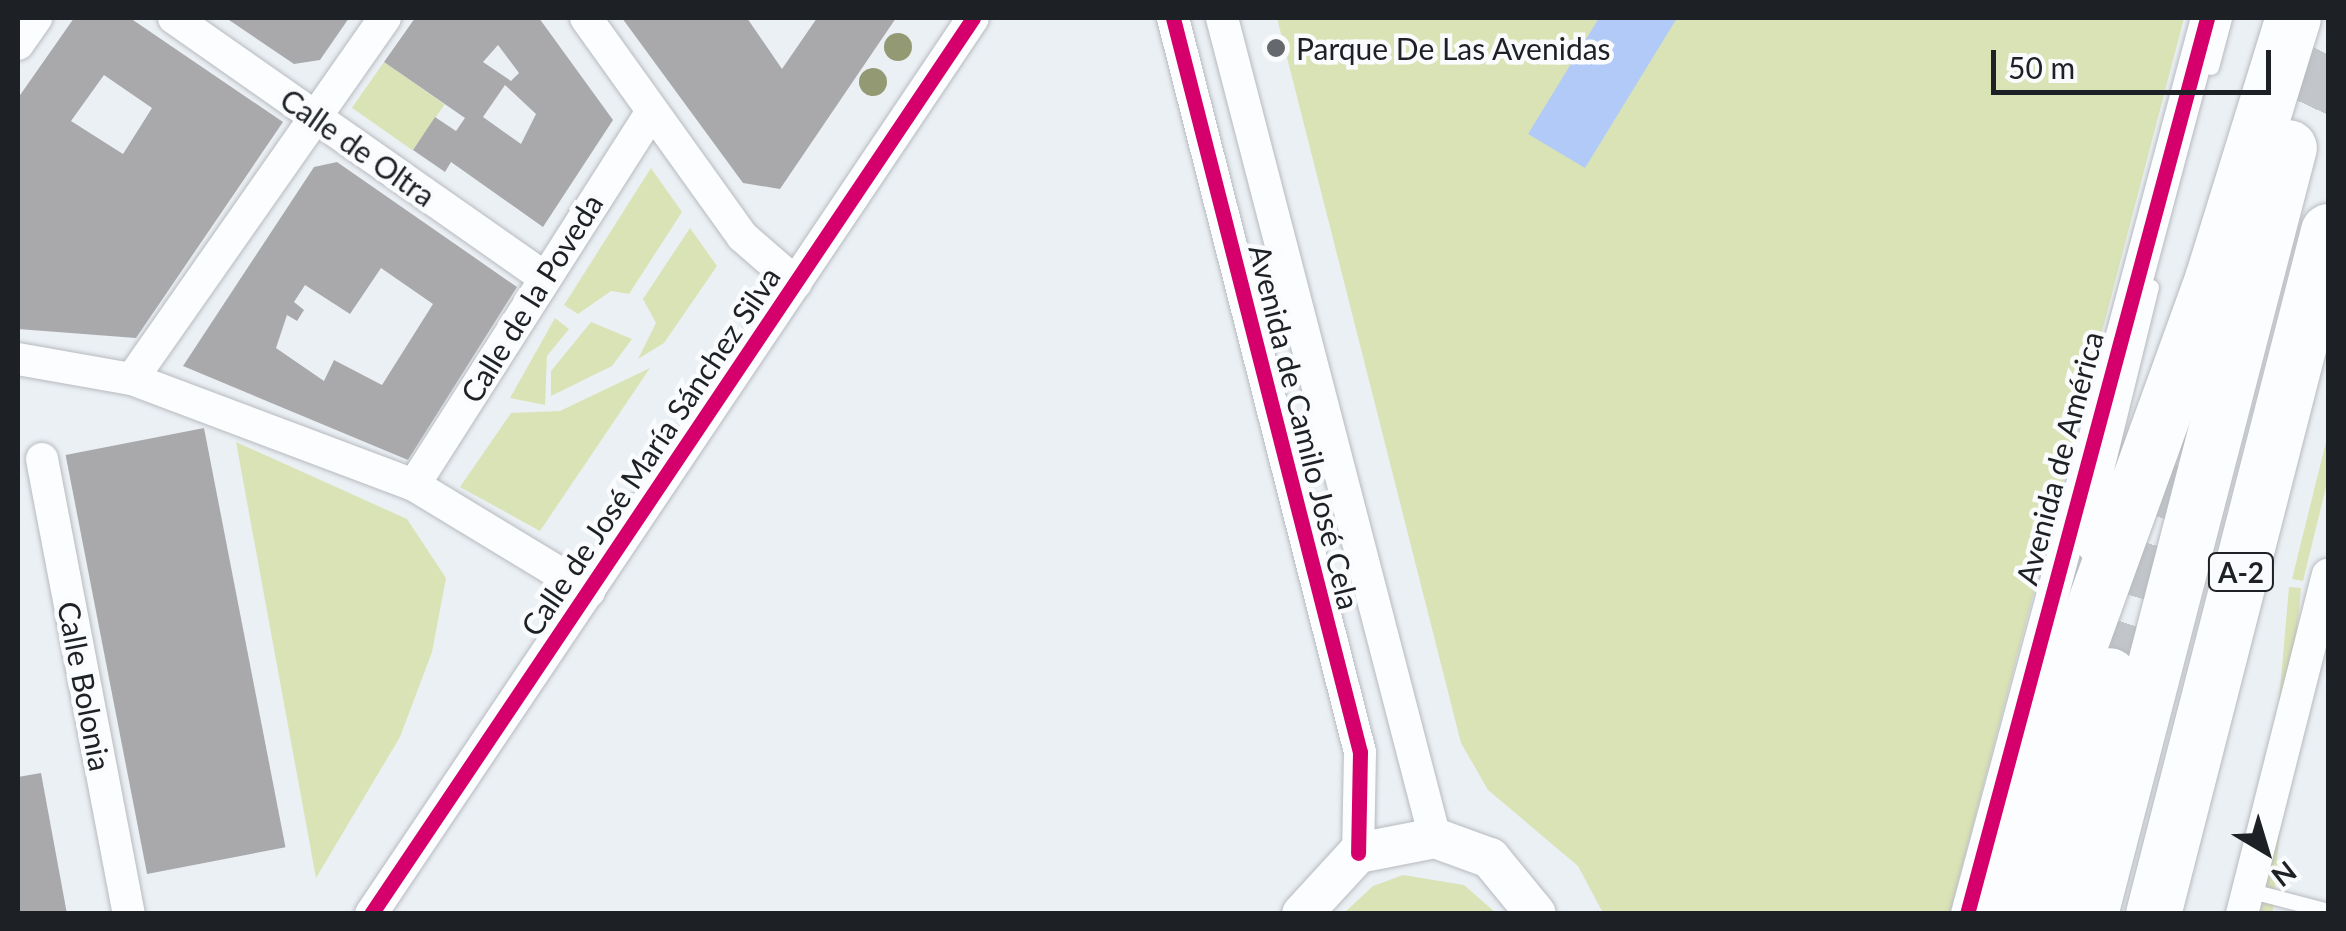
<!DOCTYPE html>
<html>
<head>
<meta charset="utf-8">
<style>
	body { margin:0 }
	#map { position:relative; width:2346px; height:931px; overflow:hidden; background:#ebf0f5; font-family:Lato,sans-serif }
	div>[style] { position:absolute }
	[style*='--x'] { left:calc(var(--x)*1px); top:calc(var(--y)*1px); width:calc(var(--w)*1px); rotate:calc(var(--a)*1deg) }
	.green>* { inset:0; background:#dae3b6; transform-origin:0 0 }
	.water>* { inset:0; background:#b2caf8 }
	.building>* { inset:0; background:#a9a9ab; transform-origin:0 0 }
	.motorway-tunnel>* { height:55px; margin-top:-27.5px; transform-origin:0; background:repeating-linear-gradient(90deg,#c2c6cb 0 55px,transparent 0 83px) }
	.roads { filter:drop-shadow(0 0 2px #b7babe) drop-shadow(0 0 2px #b7babe) }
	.service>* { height:15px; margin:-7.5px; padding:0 7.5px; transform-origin:7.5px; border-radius:7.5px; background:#fcfdfe }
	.minor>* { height:32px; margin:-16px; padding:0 16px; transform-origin:16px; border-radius:16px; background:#fcfdfe }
	.tertiary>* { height:40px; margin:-20px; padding:0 20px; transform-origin:20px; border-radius:20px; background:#fcfdfe }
	.motorway>* { height:55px; margin:-27.5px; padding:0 27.5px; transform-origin:27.5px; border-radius:27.5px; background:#fcfdfe }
	.cycleway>* { height:15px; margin:-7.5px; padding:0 7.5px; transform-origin:7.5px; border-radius:7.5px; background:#d6006c }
	.trees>* { width:28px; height:28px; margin:-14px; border-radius:50%; background:#939972 }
	.dots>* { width:28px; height:28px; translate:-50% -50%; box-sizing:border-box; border:5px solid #fafbfd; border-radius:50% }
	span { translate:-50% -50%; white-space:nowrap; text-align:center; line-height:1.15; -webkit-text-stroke:9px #fafbfd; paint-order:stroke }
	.shield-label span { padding:2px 8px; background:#fafbfd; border:2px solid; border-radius:8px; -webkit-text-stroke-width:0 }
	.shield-label { font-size:28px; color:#1d2024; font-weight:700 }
	.poi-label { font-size:30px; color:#1d2024 }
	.left { translate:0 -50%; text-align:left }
	.street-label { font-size:30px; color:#1d2024 }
	.frame { position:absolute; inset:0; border:20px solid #1d2024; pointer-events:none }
	.north { position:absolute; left:2216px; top:801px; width:100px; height:100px; -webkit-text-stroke:8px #fafbfd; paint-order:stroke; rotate:142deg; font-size:28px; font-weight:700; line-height:40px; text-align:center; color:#1d2024 }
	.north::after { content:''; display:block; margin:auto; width:35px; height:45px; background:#1d2024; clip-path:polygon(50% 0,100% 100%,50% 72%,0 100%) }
	.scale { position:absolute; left:1991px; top:50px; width:280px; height:45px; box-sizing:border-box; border:5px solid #1d2024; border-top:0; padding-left:12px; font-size:30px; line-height:35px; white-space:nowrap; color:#1d2024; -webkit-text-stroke:8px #fafbfd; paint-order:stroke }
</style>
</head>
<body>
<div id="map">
	<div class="green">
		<div style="clip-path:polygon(1277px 18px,2184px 18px,1950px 913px,1603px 913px,1578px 866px,1488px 790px,1461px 743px)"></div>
		<div style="left:384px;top:62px;width:74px;height:56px;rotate:35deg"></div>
		<div style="clip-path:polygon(651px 168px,682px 212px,629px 294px,611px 291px,578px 314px,564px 305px)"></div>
		<div style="clip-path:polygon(690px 228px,717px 266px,664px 343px,638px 359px,656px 323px,643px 299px)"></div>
		<div style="clip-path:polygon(555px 318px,569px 329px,547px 356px,545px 405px,510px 398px)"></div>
		<div style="clip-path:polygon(591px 322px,632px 339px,612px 366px,551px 396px,551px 371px)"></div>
		<div style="clip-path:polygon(650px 368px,540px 531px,460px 487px,511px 413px,560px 411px)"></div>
		<div style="clip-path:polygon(2328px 434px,2328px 479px,2303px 581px,2292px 579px)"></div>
		<div style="clip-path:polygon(236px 442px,407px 519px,446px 578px,432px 652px,400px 737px,316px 878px)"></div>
		<div style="left:2289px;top:587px;width:12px;height:337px;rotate:5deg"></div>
		<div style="clip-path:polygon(1403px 875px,1464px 885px,1496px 913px,1343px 914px,1373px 886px)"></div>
	</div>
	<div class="water">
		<div style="clip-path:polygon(1599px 18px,1677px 18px,1585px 168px,1528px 134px)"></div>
	</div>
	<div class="building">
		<div style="clip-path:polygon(evenodd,74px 18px,130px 18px,283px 122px,136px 338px,18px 329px,18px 98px,74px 18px,104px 75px,152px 108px,123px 154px,71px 121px,104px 75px)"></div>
		<div style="clip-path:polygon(226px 18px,349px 18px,320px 60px,294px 64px)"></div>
		<div style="clip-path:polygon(evenodd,415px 18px,539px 18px,613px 120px,543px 227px,451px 162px,445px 172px,413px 150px,435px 117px,456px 131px,465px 118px,384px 62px,415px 18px,498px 45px,519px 73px,511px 81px,483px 62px,498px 45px,415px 18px,505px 85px,536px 114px,521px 144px,483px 117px,505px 85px)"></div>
		<div style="clip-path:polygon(622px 18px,747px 18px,782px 69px,817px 18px,896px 18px,780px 189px,743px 183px)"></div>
		<div style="clip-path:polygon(evenodd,337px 162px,517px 287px,408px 460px,183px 366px,314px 167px,337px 162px,381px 268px,433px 304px,382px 385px,334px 360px,324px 381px,276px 348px,287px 315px,297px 321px,304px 310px,294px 302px,305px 285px,350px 314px,381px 268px)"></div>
		<div style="left:204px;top:428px;width:427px;height:141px;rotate:79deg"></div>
		<div style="clip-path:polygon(41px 773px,67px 914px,18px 914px,18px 777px)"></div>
	</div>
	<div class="motorway-tunnel">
		<div style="--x:2266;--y:177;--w:146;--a:-64.8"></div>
		<div style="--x:2109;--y:675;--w:321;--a:-72.6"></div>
	</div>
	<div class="roads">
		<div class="service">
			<div style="--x:2211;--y:67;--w:51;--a:-75.1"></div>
			<div style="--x:2086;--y:551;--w:272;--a:-76.2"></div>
			<div style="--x:2248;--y:890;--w:83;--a:14.7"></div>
		</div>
		<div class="minor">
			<div style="--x:174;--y:18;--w:449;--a:35"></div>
			<div style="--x:586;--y:18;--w:269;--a:54.4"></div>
			<div style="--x:743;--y:237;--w:70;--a:41"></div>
			<div style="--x:1173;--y:18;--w:757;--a:75.71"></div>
			<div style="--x:1360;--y:752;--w:101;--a:91.1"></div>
			<div style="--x:1222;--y:18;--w:847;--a:75.44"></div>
			<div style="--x:18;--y:44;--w:32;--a:-55"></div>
			<div style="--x:18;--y:359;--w:116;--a:10"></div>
			<div style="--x:132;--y:379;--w:301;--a:20.6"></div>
			<div style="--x:414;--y:485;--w:205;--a:31.2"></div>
			<div style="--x:132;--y:379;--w:441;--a:-55"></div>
			<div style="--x:42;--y:459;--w:463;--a:79.2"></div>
			<div style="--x:414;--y:485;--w:441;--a:-57.5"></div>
			<div style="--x:371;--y:914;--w:1079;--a:-56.1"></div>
			<div style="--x:1967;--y:914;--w:928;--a:-75"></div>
			<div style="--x:2242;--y:914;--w:350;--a:-75.8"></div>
		</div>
		<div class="tertiary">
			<div style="--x:1302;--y:914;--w:83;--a:-47.4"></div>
			<div style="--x:1358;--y:853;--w:78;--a:-11"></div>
			<div style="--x:1435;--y:838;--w:59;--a:20"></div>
			<div style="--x:1490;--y:858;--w:72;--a:50.6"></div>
		</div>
		<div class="motorway">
			<div style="--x:2000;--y:914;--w:168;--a:-75.9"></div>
			<div style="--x:2041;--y:751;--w:502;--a:-70.09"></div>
			<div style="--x:2212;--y:279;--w:273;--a:-72.8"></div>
			<div style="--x:2046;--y:914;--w:247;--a:-75.2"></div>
			<div style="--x:2090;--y:914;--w:792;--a:-75.46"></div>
			<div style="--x:2153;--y:914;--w:705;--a:-75.63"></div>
		</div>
	</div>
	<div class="cycleway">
		<div style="--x:1173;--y:18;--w:757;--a:75.71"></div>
		<div style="--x:1360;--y:752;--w:101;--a:91.1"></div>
		<div style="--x:371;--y:914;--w:1079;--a:-56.1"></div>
		<div style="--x:1967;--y:914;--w:928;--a:-75"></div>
	</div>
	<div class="trees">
		<div style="left:898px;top:47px"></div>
		<div style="left:873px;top:82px"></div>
	</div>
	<div class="dots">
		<div style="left:1276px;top:48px;background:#65696d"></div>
	</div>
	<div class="shield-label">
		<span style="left:2241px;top:572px">A-2</span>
	</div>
	<div class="poi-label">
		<span class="left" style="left:1296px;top:48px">Parque De Las Avenidas</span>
	</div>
	<div class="street-label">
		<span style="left:358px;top:147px;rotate:35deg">Calle de Oltra</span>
		<span style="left:531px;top:298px;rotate:-58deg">Calle de la Poveda</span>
		<span style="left:1305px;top:427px;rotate:76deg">Avenida de Camilo José Cela</span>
		<span style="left:650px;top:451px;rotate:-56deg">Calle de José María Sánchez Silva</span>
		<span style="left:2059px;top:458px;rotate:-75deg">Avenida de América</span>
		<span style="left:85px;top:686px;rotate:79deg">Calle Bolonia</span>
	</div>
	<div class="frame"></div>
	<div class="north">N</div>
	<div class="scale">50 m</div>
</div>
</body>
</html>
